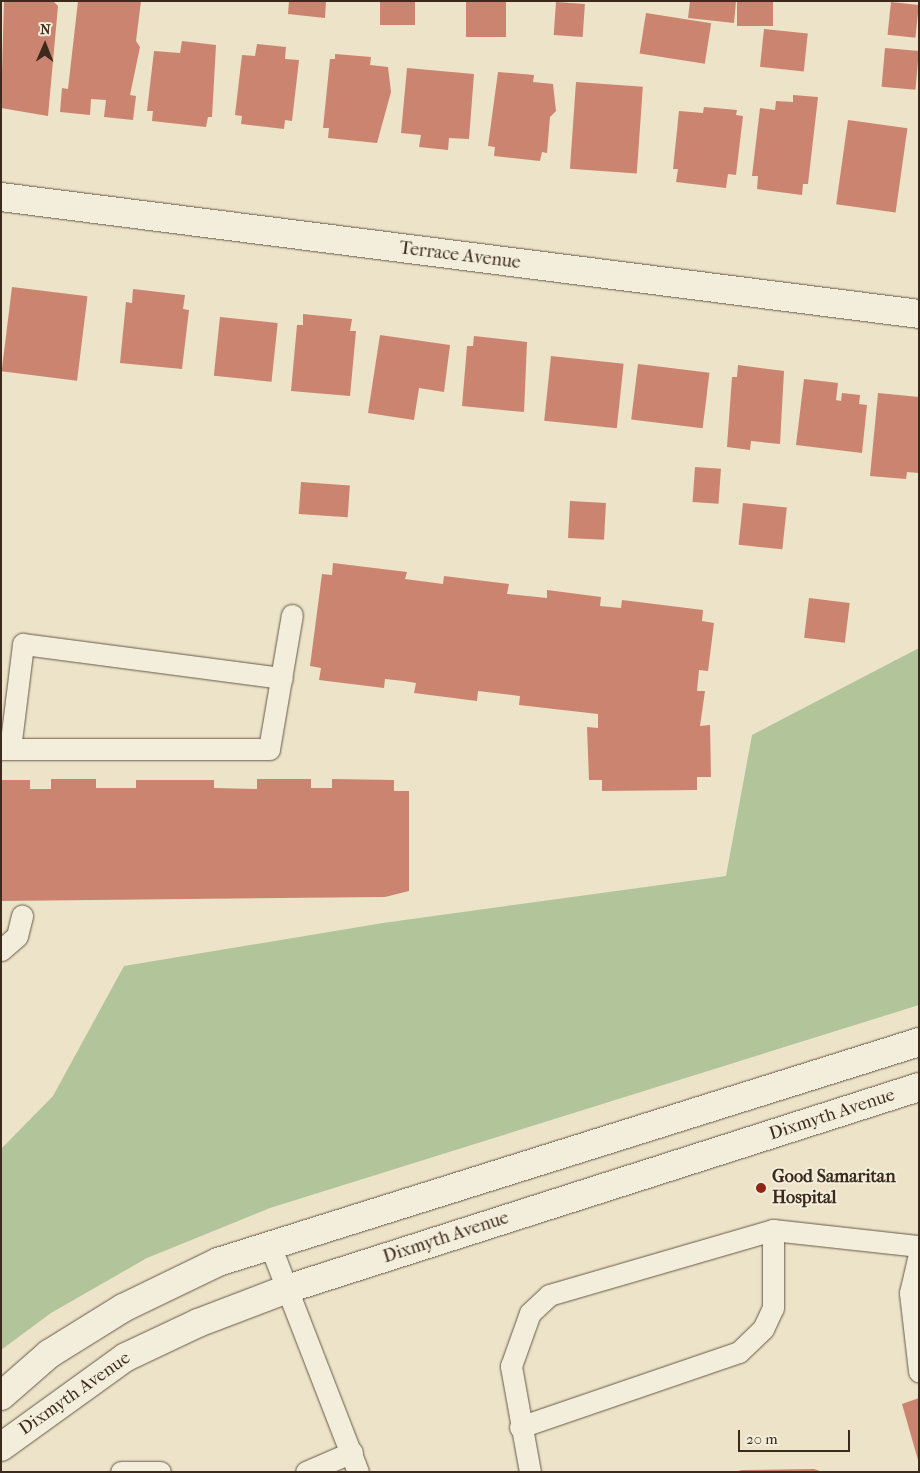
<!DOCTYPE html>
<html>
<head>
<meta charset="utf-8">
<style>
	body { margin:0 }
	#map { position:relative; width:920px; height:1473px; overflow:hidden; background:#ece3c8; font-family:"IM FELL French Canon",serif }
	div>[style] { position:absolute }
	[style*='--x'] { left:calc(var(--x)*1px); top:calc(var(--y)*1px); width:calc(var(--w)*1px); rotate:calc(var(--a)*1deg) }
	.green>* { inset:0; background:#b2c59a }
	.building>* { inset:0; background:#cb846f; transform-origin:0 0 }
	.roads { filter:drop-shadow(0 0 1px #685848) drop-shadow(0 0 1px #685848) }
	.service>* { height:21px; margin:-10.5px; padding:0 10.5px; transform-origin:10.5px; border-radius:10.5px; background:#f3eddb }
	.minor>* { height:28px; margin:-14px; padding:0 14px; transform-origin:14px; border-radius:14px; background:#f3eddb }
	.tertiary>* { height:28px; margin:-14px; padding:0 14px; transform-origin:14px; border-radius:14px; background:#f3eddb }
	.dots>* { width:14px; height:14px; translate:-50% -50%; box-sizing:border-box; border:2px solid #f3eddb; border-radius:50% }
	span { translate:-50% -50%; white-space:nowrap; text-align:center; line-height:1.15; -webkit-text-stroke:4px #f3eddb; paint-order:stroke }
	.street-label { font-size:18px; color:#3c2a1d }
	.poi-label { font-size:18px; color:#3c2a1d; font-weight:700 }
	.left { translate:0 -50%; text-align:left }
	.frame { position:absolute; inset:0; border:2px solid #3c2a1d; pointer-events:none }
	.north { position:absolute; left:20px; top:20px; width:50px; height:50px; -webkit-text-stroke:4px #f3eddb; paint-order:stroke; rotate:1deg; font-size:14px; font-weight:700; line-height:20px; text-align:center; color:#3c2a1d }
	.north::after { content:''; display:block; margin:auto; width:18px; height:22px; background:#3c2a1d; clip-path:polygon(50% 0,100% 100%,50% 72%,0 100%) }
	.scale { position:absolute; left:738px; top:1430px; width:112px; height:22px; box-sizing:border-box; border:2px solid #3c2a1d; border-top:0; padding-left:6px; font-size:15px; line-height:18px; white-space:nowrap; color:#3c2a1d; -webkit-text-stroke:4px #f3eddb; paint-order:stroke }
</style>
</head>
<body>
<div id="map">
	<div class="green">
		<div style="clip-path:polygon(919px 648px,919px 1005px,270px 1208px,147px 1258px,51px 1313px,1px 1350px,1px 1149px,53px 1096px,124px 966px,383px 923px,726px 876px,752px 735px)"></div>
	</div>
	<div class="building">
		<div style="clip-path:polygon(4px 1px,53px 1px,58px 6px,48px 116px,1px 108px)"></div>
		<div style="clip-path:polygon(78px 1px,141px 1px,136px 41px,140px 47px,130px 95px,136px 96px,133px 120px,104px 117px,106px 100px,91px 99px,90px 115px,60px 112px,62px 88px,68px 89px)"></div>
		<div style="clip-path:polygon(289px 1px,326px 1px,325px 18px,288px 14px)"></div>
		<div style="left:380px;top:1px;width:35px;height:24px"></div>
		<div style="left:466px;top:1px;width:40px;height:36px"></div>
		<div style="clip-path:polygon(690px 1px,736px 1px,734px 23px,688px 18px)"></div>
		<div style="left:737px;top:1px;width:36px;height:25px"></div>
		<div style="left:556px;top:2px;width:29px;height:33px;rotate:4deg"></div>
		<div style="left:891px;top:2px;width:28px;height:33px;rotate:6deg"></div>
		<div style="left:646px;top:13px;width:66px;height:41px;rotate:9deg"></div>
		<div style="left:764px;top:29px;width:44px;height:38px;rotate:6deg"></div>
		<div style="clip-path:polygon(182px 41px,216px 45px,212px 117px,208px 117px,206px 127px,152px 121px,153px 111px,147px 111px,154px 51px,180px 53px)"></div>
		<div style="clip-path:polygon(257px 44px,286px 47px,285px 59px,299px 60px,292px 121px,285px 120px,284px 129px,241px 124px,242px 116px,235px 115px,242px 55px,255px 56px)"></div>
		<div style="left:885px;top:48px;width:34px;height:39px;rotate:5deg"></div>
		<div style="clip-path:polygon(335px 54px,371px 57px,370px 65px,388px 67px,391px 92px,377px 143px,328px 138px,329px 128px,323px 128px,330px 59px,335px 59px)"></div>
		<div style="clip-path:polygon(407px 68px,474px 74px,469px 139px,449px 138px,448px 150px,419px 147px,421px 135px,401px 133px)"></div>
		<div style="clip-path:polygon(498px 72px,534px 75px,533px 82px,553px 84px,556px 111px,550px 117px,547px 153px,542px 152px,540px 161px,494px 156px,495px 147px,488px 146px)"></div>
		<div style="left:576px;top:82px;width:67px;height:87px;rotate:4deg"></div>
		<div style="clip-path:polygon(793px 95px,818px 97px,808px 184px,803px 184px,802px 195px,757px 189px,758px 176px,752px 176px,760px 108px,775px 110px,776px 101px,793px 102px)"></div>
		<div style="clip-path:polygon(704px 107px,737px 110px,736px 115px,743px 116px,736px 175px,728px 174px,726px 188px,676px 182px,678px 169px,673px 169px,679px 111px,703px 113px)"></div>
		<div style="left:848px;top:120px;width:60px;height:85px;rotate:8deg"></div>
		<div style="left:12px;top:287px;width:76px;height:85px;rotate:7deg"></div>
		<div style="clip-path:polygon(133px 289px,185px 295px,183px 309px,189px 310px,182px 369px,120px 363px,126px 302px,132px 303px)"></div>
		<div style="clip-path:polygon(303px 314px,352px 319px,350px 331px,356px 331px,350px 396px,291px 391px,297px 325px,303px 325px)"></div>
		<div style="left:220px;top:317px;width:58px;height:59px;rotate:6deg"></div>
		<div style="clip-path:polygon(380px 335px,450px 345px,444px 392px,419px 388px,414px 420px,368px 413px)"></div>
		<div style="clip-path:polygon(474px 336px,527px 342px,524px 412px,462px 406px,467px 346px,473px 346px)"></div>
		<div style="left:551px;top:356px;width:73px;height:65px;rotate:6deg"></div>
		<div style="left:638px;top:364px;width:72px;height:56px;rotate:7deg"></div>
		<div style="clip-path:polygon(738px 365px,784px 371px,780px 444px,751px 441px,750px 450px,727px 447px,732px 377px,737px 377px)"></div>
		<div style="clip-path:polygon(804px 379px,838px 383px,836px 400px,841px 401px,842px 393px,860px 395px,859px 404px,867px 405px,862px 453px,796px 445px)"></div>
		<div style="clip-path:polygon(878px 393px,919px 397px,919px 473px,907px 472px,906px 479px,870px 476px)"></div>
		<div style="left:695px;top:467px;width:26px;height:35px;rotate:4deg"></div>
		<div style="left:301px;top:482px;width:49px;height:32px;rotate:4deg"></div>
		<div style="left:570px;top:501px;width:36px;height:37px;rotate:3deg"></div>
		<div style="left:743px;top:503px;width:44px;height:42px;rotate:6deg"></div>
		<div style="clip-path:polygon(333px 563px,407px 572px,405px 579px,443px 584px,444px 576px,509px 584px,507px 594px,547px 598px,547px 590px,601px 597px,600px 606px,621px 608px,622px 600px,703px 610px,702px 621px,714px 623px,708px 671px,699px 670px,697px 691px,705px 691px,700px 726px,710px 725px,711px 777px,697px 777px,697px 790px,602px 791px,602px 780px,589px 780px,587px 727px,598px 728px,598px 714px,519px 705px,520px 696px,478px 691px,477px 701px,414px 693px,416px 683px,404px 681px,385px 679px,384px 688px,319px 680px,321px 668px,310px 666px,322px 574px,332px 575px)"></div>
		<div style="left:809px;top:598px;width:41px;height:40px;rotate:7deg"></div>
		<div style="clip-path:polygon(51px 779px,96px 779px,96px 788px,136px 788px,136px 780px,214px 780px,214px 788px,257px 789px,257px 779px,311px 779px,311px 788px,332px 788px,332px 779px,394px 780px,394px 791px,409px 791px,409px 891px,385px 897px,1px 901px,1px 780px,30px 780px,30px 789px,51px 789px)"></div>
		<div style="clip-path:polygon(919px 1398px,919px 1460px,918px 1460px,902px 1404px)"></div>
		<div style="clip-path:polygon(814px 1469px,823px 1472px,738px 1471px,742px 1470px)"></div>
	</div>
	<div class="roads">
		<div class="service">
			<div style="--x:1;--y:749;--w:268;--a:0"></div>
			<div style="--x:269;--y:749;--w:136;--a:-80.3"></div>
			<div style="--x:10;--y:749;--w:106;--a:-82.9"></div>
			<div style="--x:23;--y:644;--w:261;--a:7.5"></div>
			<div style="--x:1;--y:950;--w:21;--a:-41"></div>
			<div style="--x:17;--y:936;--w:21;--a:-76"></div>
			<div style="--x:270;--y:1245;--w:243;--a:68.8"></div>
			<div style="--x:919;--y:1254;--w:40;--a:103"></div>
			<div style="--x:910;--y:1293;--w:79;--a:83.4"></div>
			<div style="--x:520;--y:1427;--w:231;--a:-18.9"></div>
			<div style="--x:739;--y:1352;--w:33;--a:-44"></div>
			<div style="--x:763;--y:1329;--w:23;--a:-65"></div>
			<div style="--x:773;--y:1308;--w:78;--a:-90"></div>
			<div style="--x:121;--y:1472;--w:39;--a:0"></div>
			<div style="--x:306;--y:1472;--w:50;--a:-23.5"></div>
			<div style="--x:530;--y:1472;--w:108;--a:-100.2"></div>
			<div style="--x:511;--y:1366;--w:56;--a:-70.3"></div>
			<div style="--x:530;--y:1313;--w:26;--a:-43"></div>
			<div style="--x:549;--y:1295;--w:233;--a:-16.2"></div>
			<div style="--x:773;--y:1230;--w:147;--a:6.3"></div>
		</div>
		<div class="minor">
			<div style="--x:1;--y:197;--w:925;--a:7.26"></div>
		</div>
		<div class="tertiary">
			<div style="--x:1;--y:1396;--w:64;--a:-41.2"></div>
			<div style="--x:49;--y:1354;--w:87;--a:-31.9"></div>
			<div style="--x:123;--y:1308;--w:106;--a:-25.8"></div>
			<div style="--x:218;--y:1262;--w:735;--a:-17.42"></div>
			<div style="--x:1;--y:1447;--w:154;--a:-35.8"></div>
			<div style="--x:126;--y:1357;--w:80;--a:-25.3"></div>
			<div style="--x:198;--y:1323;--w:95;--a:-20.9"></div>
			<div style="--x:287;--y:1289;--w:663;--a:-17.72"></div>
		</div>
	</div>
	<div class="dots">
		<div style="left:761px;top:1188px;background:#8f2418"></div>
	</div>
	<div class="street-label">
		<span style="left:460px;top:256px;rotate:7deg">Terrace Avenue</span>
		<span style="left:832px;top:1115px;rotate:-18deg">Dixmyth Avenue</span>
		<span style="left:446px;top:1238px;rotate:-18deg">Dixmyth Avenue</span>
		<span style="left:75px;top:1394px;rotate:-35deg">Dixmyth Avenue</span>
	</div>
	<div class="poi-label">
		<span class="left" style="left:772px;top:1188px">Good Samaritan<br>Hospital</span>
	</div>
	<div class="frame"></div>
	<div class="north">N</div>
	<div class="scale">20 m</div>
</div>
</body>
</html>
